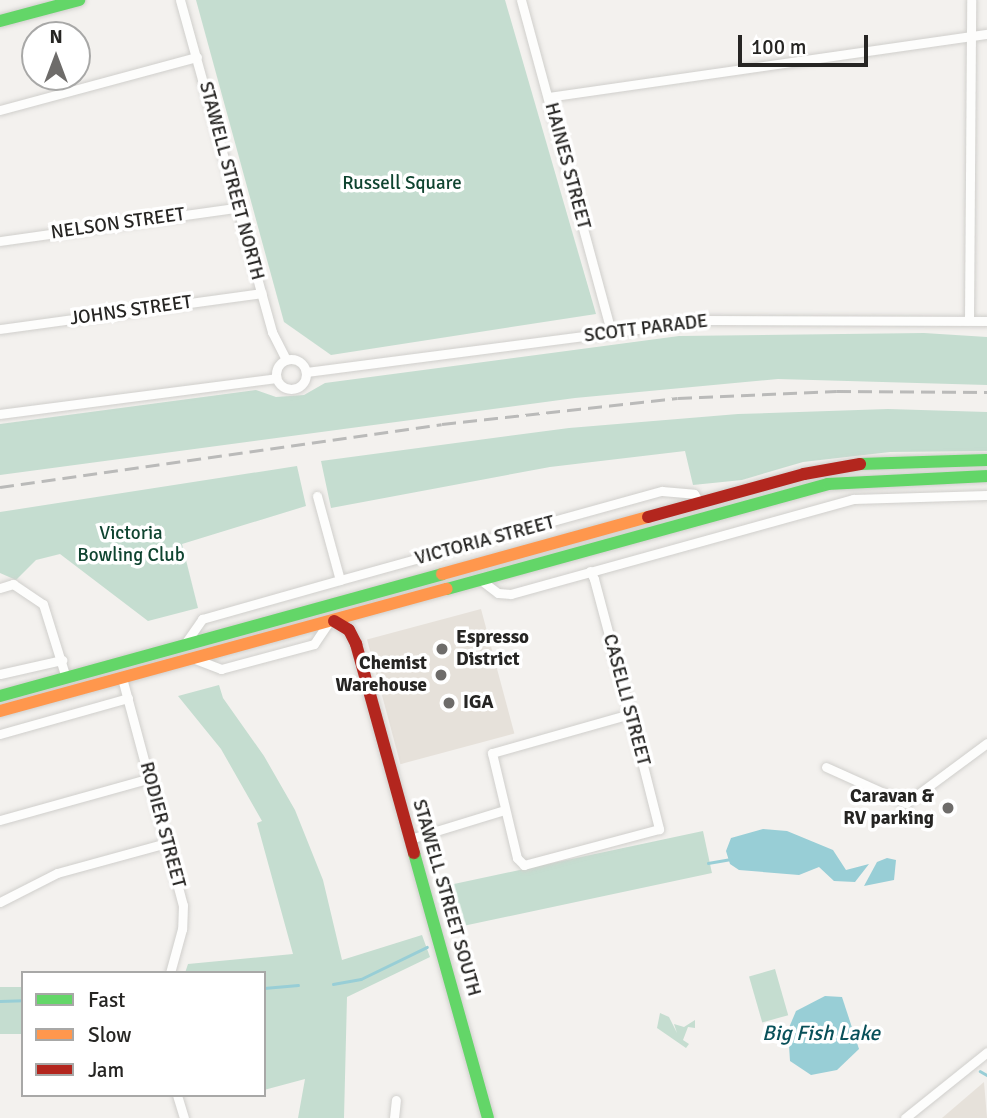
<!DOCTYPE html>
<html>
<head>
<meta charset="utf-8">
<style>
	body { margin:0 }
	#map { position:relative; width:987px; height:1118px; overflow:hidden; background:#f3f1ee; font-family:Signika,sans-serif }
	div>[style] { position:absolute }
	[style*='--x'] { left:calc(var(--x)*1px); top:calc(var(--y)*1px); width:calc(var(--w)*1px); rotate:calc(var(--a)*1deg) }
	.built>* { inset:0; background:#e6e1da; transform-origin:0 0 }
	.green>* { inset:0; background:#c5ddd0; transform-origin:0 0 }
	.water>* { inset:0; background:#98ced6 }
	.stream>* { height:2.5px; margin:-1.25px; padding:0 1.25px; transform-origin:1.25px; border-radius:1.25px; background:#98ced6 }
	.roads { filter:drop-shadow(0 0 2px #d0cfcc) drop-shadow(0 0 2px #d0cfcc) }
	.street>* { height:9px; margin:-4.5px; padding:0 4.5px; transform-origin:4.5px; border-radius:4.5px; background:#fdfdfc }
	.street>.ring { margin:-4.5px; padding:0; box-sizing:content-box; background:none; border:9px solid #fdfdfc; border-radius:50% }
	.fast>* { height:12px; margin:-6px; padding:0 6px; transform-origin:6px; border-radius:6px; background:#63d668 }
	.slow>* { height:12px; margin:-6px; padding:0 6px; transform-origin:6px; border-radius:6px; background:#ff974d }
	.jam>* { height:12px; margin:-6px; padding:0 6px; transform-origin:6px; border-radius:6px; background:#b3261e }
	.rail>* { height:2.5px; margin-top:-1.25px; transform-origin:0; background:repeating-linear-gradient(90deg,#babab9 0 14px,transparent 0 21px) }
	.dots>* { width:19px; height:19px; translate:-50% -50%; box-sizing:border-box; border:4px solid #fff; border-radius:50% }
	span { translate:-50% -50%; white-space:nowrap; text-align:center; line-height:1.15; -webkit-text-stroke:7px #fff; paint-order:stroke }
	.street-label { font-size:19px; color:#262523 }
	.park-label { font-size:19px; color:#0f4430 }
	.poi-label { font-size:19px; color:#262523; font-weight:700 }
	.left { translate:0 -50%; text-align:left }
	.right { translate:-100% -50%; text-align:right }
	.water-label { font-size:21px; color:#085059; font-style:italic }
	.legend { position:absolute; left:21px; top:971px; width:245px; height:126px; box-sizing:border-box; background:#fff; border:2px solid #a8a8a7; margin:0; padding:9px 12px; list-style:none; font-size:21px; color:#262523 }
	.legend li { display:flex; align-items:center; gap:14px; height:35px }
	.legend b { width:35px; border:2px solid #a8a8a7 }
	.north { position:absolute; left:21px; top:21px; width:70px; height:70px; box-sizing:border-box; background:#fff; border:2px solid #a8a8a7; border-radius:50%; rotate:0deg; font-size:19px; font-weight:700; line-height:28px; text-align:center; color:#262523 }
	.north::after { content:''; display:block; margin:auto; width:24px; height:32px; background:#6e6c6a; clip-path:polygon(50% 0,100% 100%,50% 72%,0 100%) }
	.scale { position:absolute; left:738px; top:35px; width:130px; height:32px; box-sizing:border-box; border:4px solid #262523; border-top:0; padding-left:9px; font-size:21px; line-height:24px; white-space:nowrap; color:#262523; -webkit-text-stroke:5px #fff; paint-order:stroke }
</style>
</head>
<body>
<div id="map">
	<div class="built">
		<div style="left:481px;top:609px;width:129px;height:118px;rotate:75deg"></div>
		<div style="clip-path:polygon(984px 1082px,987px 1118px,942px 1118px)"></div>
	</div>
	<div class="green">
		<div style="clip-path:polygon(196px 0,505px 0,596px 314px,331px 355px,284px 322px)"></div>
		<div style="clip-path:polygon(924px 333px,987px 337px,987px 385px,778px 379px,575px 398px,0 475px,0 424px,256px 390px,276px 397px,304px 395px,325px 383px,679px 336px)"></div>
		<div style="clip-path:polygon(888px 409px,987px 412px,987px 451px,890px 452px,803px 462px,742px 480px,693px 485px,685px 451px,550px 467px,331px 508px,321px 461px,569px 428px,738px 414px)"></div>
		<div style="clip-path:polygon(297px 466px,306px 506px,182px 544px,198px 608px,148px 621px,60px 554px,36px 560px,16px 580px,0 573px,0 512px)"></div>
		<div style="clip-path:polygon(219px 685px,223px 698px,264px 756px,295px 810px,323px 880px,342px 960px,422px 935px,430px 957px,347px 997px,344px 1118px,298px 1118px,305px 1079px,264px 1090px,264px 973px,185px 973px,188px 964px,293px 954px,257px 823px,262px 821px,221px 749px,178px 696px)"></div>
		<div style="left:703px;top:831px;width:43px;height:269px;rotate:78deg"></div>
		<div style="left:775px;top:969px;width:48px;height:27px;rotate:74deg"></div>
		<div style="left:23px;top:987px;width:47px;height:23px;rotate:90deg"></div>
		<div style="clip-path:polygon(660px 1013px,669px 1017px,677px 1033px,674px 1024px,684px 1027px,695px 1020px,695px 1028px,688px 1027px,683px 1040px,689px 1044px,686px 1048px,657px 1028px)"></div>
	</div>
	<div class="water">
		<div style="clip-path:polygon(763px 829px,787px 831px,833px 850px,846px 870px,869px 864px,855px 882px,834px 881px,819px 867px,799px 875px,739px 870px,730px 864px,726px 851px,731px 838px)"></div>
		<div style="clip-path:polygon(887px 858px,896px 860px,894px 880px,864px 886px,877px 862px)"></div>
		<div style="clip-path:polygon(825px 996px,842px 997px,859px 1049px,837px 1070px,811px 1075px,790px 1061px,788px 1030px,796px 1011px)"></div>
	</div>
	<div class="stream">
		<div style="--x:708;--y:863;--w:23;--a:-10"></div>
		<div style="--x:333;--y:984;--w:28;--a:-10"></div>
		<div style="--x:361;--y:979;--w:73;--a:-25.9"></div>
		<div style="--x:264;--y:988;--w:34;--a:-5"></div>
		<div style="--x:0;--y:1001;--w:23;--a:-2"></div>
		<div style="--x:980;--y:1071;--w:8;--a:30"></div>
	</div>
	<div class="roads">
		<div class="street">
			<div style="--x:180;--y:0;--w:345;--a:74.5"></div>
			<div style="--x:272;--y:332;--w:31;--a:63"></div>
			<div style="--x:521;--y:0;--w:344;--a:74.8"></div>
			<div style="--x:548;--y:97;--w:443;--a:-8.2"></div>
			<div style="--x:0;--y:110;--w:204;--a:-15.1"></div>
			<div style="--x:0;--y:241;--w:238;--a:-8"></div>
			<div style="--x:969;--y:320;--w:320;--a:-89.6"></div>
			<div style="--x:0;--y:329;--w:264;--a:-7.8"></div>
			<div class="ring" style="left:276px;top:359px;width:21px;height:21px"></div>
			<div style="--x:307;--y:372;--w:401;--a:-7.4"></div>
			<div style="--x:705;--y:320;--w:282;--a:0.2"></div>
			<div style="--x:0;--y:414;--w:278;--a:-7.4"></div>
			<div style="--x:317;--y:496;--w:87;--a:74.7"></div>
			<div style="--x:590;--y:571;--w:9;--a:63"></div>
			<div style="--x:594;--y:579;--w:140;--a:75.1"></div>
			<div style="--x:630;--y:714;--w:119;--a:75.8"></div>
			<div style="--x:659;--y:829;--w:140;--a:165.1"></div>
			<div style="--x:524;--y:865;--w:10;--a:-135"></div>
			<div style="--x:517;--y:858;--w:108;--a:-103.4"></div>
			<div style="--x:492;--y:753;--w:143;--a:-15.8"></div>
			<div style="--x:482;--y:581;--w:20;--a:37"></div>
			<div style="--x:498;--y:593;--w:13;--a:4"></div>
			<div style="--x:511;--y:594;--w:355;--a:-15.5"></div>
			<div style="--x:853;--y:499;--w:134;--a:-1.7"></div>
			<div style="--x:0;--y:588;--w:14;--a:-17"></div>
			<div style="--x:13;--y:584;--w:36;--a:34"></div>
			<div style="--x:43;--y:604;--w:77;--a:72.7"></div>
			<div style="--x:184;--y:645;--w:32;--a:-55"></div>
			<div style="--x:202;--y:619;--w:143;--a:-15.8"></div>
			<div style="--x:340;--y:580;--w:334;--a:-15.5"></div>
			<div style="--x:662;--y:491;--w:32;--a:5"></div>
			<div style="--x:694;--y:494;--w:9;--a:58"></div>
			<div style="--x:195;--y:659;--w:28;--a:21"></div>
			<div style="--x:221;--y:669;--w:96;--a:-15"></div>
			<div style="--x:314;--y:644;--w:25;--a:-56"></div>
			<div style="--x:0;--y:674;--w:64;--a:-12.7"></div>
			<div style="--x:122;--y:678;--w:235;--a:75"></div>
			<div style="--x:183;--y:905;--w:24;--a:92"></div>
			<div style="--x:182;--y:929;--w:46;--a:105.3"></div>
			<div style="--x:0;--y:734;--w:133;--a:-15.7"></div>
			<div style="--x:826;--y:767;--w:88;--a:24.2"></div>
			<div style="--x:906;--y:803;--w:101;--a:-36.5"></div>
			<div style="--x:0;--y:820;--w:156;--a:-15.6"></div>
			<div style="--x:410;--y:839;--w:98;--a:-17.1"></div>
			<div style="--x:0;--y:902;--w:64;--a:-27"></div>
			<div style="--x:57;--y:873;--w:114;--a:-15.3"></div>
			<div style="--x:177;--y:1095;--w:24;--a:73"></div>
			<div style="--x:394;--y:1118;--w:18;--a:-84"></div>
			<div style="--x:905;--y:1118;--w:105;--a:-38.8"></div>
		</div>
		<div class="fast">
			<div style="--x:0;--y:21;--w:82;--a:-14.9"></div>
			<div style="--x:860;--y:464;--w:127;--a:-1.8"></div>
			<div style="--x:447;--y:589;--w:395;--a:-15.4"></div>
			<div style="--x:828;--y:484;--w:159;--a:-2.9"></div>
			<div style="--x:0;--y:696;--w:459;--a:-15.4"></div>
			<div style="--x:414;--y:853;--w:275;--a:74.4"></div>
		</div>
		<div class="slow">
			<div style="--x:442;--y:574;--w:214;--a:-15.5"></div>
			<div style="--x:0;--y:711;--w:463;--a:-15.3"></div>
		</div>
		<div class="jam">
			<div style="--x:648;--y:517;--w:162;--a:-15.4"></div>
			<div style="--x:804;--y:474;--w:57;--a:-10.1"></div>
			<div style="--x:334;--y:621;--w:17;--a:31"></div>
			<div style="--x:349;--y:630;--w:16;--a:63"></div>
			<div style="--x:356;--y:644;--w:217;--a:74.5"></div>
		</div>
	</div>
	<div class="rail">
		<div style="--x:0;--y:487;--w:446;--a:-8.1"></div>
		<div style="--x:442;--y:424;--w:237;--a:-6.3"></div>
		<div style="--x:678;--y:398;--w:159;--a:-2.5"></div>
		<div style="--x:837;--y:391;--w:150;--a:0.4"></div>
	</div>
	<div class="dots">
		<div style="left:442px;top:649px;background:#6e6c6a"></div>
		<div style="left:441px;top:675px;background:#6e6c6a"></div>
		<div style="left:449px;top:703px;background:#6e6c6a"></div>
		<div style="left:948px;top:808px;background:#6e6c6a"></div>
	</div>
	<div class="street-label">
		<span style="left:567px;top:166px;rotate:75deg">HAINES STREET</span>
		<span style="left:231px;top:181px;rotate:75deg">STAWELL STREET NORTH</span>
		<span style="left:118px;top:224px;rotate:-8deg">NELSON STREET</span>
		<span style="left:131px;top:311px;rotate:-8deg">JOHNS STREET</span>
		<span style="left:646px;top:329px;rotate:-7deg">SCOTT PARADE</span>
		<span style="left:485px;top:541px;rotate:-15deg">VICTORIA STREET</span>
		<span style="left:626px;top:700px;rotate:75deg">CASELLI STREET</span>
		<span style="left:162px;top:825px;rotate:75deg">RODIER STREET</span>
		<span style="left:446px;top:898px;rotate:74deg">STAWELL STREET SOUTH</span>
	</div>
	<div class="park-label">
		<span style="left:402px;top:184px">Russell Square</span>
		<span style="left:131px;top:545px">Victoria<br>Bowling Club</span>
	</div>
	<div class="poi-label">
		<span class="left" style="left:456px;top:649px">Espresso<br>District</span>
		<span class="right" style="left:427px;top:675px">Chemist<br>Warehouse</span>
		<span class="left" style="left:463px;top:703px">IGA</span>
		<span class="right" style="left:934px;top:808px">Caravan &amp;<br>RV parking</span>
	</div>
	<div class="water-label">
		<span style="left:821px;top:1033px">Big Fish Lake</span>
	</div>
	<ul class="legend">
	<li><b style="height:9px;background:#63d668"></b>Fast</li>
	<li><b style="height:9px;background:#ff974d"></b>Slow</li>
	<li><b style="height:9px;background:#b3261e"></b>Jam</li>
	</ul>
	<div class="north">N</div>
	<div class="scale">100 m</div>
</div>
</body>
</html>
